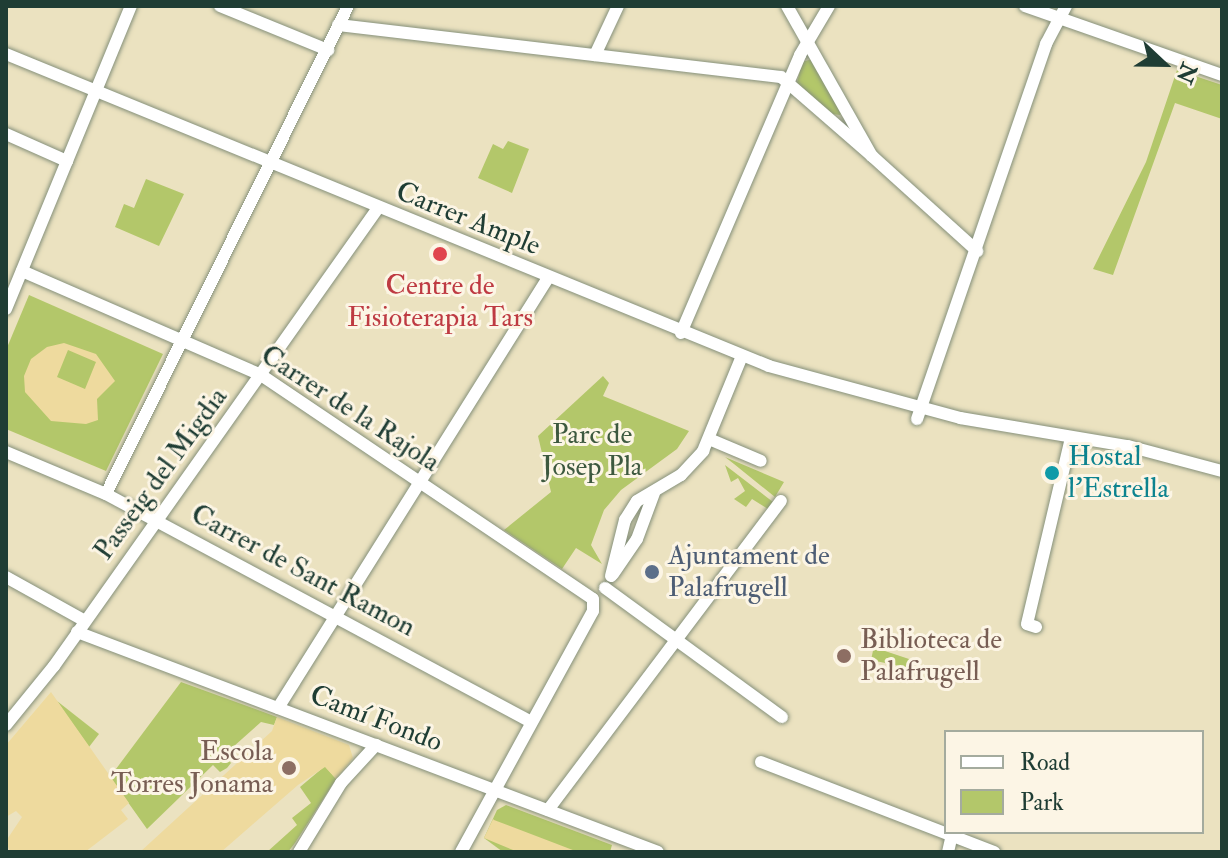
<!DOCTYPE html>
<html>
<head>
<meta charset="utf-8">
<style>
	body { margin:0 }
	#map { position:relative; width:1228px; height:858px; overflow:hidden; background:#ebe2c0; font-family:"IM FELL Double Pica",serif }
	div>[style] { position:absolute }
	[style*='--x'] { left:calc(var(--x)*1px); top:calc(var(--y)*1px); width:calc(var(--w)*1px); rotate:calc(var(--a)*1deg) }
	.green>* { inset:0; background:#b3c76a }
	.sand>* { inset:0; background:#eeda9e }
	.roads { filter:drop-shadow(0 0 2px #85907a) drop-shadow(0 0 2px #85907a) }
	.street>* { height:12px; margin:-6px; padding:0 6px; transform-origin:6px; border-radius:6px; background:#fff }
	.dots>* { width:22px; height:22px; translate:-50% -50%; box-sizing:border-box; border:4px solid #fcf5e5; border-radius:50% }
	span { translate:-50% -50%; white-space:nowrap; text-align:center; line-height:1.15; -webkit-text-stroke:6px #fcf5e5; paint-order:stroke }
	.street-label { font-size:28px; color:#1f3d34 }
	.health-label { font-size:28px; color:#be3a42 }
	.park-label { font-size:28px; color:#3d593f }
	.culture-label { font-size:28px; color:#0d838f }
	.left { translate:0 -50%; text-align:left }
	.service-label { font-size:28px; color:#4e5e75 }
	.education-label { font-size:28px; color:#785e54 }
	.right { translate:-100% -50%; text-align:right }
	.frame { position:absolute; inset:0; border:8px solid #1f3d34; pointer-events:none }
	.legend { position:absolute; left:944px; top:730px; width:260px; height:104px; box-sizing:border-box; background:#fcf5e5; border:2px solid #a4ab9e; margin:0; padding:10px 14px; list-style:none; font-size:24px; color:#1f3d34 }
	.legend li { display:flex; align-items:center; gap:16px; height:40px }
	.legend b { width:40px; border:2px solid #a4ab9e }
	.north { position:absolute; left:1124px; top:24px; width:80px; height:80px; -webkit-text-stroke:6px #fcf5e5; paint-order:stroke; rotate:112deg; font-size:22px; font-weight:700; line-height:32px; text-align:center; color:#1f3d34 }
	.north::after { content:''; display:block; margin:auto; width:28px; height:36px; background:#1f3d34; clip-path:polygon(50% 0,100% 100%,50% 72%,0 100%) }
</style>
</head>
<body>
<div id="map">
	<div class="green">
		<div style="clip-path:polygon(812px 59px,842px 111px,840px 115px,832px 114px,797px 83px,802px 62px)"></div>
		<div style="clip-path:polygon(1177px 70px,1222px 85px,1222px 119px,1175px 103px,1113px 275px,1093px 269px,1146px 162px)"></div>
		<div style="clip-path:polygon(508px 141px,529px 149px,512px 193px,478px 178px,493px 144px,503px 149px)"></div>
		<div style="clip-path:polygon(146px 179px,184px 194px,159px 246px,115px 227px,124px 204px,134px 208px)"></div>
		<div style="clip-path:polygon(29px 295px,163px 354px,106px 471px,6px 429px,6px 350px)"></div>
		<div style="clip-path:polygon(603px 376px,609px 383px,603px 396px,689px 431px,677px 449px,621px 490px,604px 510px,591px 545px,602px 564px,576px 548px,562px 569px,504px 530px,551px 492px,538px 436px)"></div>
		<div style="clip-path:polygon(725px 457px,784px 482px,775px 497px,734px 464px)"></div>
		<div style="clip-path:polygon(725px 465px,773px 502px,768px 509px,752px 499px,746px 507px,734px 499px,745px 491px,738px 478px,731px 482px)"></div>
		<div style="clip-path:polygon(877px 632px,885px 651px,915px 661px,909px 668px,871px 660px)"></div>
		<div style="clip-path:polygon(181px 682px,277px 717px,274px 725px,261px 722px,224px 755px,231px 763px,227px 768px,220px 772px,213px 765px,147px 829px,110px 777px)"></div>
		<div style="clip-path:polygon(57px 701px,99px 734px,89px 747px,67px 716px)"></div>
		<div style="clip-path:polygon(325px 766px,336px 779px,295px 843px,288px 852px,267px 852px,297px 825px,292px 818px,311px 803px,300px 787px)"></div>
		<div style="clip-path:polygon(506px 805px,612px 845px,610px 852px,503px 852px,484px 838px,497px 810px)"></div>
	</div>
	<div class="sand">
		<div style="clip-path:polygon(evenodd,64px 343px,96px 354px,115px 381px,97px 399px,98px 420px,86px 424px,51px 421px,25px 392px,24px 376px,31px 359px,47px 347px,64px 343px,68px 350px,96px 362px,85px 389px,57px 377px,68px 350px)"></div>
		<div style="clip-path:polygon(51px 692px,129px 803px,121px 810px,128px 819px,85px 852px,10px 852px,6px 841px,22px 817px,16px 811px,6px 817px,6px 745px)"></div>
		<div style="clip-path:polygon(277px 717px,349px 745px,353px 758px,336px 779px,325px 767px,298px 785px,221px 852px,140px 852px,272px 731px)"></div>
		<div style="clip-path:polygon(493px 819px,494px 820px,578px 852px,518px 852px,484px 838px)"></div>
	</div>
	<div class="roads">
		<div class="street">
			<div style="--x:220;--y:6;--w:117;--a:22.2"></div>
			<div style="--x:787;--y:6;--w:172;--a:60.5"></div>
			<div style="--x:872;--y:156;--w:142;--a:42.1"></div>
			<div style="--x:1025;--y:6;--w:209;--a:19.3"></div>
			<div style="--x:338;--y:25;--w:446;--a:6.7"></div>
			<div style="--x:781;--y:77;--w:121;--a:41"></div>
			<div style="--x:6;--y:54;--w:824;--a:22.24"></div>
			<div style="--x:769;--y:366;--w:198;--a:15.2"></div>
			<div style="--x:960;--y:418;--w:170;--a:9.5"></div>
			<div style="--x:1128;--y:446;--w:97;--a:14.9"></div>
			<div style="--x:595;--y:55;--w:54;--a:-64.9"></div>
			<div style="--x:6;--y:134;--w:67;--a:23.9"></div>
			<div style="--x:22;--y:271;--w:261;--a:23.5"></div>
			<div style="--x:261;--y:375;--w:400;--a:34"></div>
			<div style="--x:6;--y:309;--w:328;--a:-67.6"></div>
			<div style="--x:681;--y:333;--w:302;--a:-66.8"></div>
			<div style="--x:800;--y:55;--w:57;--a:-59.4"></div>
			<div style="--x:917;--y:419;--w:397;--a:-71"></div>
			<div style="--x:1046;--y:44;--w:43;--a:-62.2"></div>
			<div style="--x:709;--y:439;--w:56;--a:22.9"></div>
			<div style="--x:6;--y:452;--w:108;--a:22.8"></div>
			<div style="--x:106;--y:494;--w:480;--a:28.2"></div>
			<div style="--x:106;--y:494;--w:545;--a:-63.62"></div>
			<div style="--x:613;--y:574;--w:42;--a:-55.6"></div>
			<div style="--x:637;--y:539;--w:49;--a:-69.7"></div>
			<div style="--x:611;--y:576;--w:58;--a:-76"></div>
			<div style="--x:625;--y:520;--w:22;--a:-58"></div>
			<div style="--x:637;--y:501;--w:51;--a:-30.6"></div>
			<div style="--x:681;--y:475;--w:33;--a:-47"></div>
			<div style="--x:703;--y:451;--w:103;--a:-67.7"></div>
			<div style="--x:6;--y:577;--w:90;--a:29.1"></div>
			<div style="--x:605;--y:588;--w:219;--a:36.1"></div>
			<div style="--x:1036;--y:627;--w:9;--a:-162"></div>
			<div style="--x:1027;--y:624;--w:191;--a:-76.7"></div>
			<div style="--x:77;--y:632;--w:621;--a:20.74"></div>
			<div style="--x:278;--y:708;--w:508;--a:-57.88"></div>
			<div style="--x:6;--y:725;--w:76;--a:-50.9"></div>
			<div style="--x:54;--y:666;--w:561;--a:-54.72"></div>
			<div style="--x:761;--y:762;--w:250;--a:21.1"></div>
			<div style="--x:548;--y:810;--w:387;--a:-53"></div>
			<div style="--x:299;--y:852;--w:81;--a:-58.7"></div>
			<div style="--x:341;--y:783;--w:52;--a:-47.4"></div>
			<div style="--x:461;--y:852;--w:275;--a:-61.3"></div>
			<div style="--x:593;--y:611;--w:12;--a:-90"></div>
			<div style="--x:948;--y:852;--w:17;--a:-77"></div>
		</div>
	</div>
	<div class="dots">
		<div style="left:440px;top:254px;background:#e0444e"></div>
		<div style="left:1052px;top:473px;background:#0f9aa8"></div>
		<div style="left:652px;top:572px;background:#5c6f8a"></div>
		<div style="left:844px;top:656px;background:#8d6e63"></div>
		<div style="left:289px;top:768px;background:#8d6e63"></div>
	</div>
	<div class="street-label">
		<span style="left:468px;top:219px;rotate:22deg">Carrer Ample</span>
		<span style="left:350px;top:409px;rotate:33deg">Carrer de la Rajola</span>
		<span style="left:161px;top:474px;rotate:-54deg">Passeig del Migdia</span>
		<span style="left:303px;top:571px;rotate:28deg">Carrer de Sant Ramon</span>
		<span style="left:376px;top:719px;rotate:21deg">Camí Fondo</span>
	</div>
	<div class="health-label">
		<span style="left:440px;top:302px">Centre de<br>Fisioterapia Tars</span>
	</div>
	<div class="park-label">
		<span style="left:592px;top:451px">Parc de<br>Josep Pla</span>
	</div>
	<div class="culture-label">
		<span class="left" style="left:1068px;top:473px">Hostal<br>l'Estrella</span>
	</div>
	<div class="service-label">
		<span class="left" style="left:668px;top:572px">Ajuntament de<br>Palafrugell</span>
	</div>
	<div class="education-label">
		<span class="left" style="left:860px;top:656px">Biblioteca de<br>Palafrugell</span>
		<span class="right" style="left:273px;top:768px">Escola<br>Torres Jonama</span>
	</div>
	<div class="frame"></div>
	<ul class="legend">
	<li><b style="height:10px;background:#fff"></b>Road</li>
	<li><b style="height:22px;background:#b3c76a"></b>Park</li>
	</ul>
	<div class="north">N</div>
</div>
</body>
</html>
